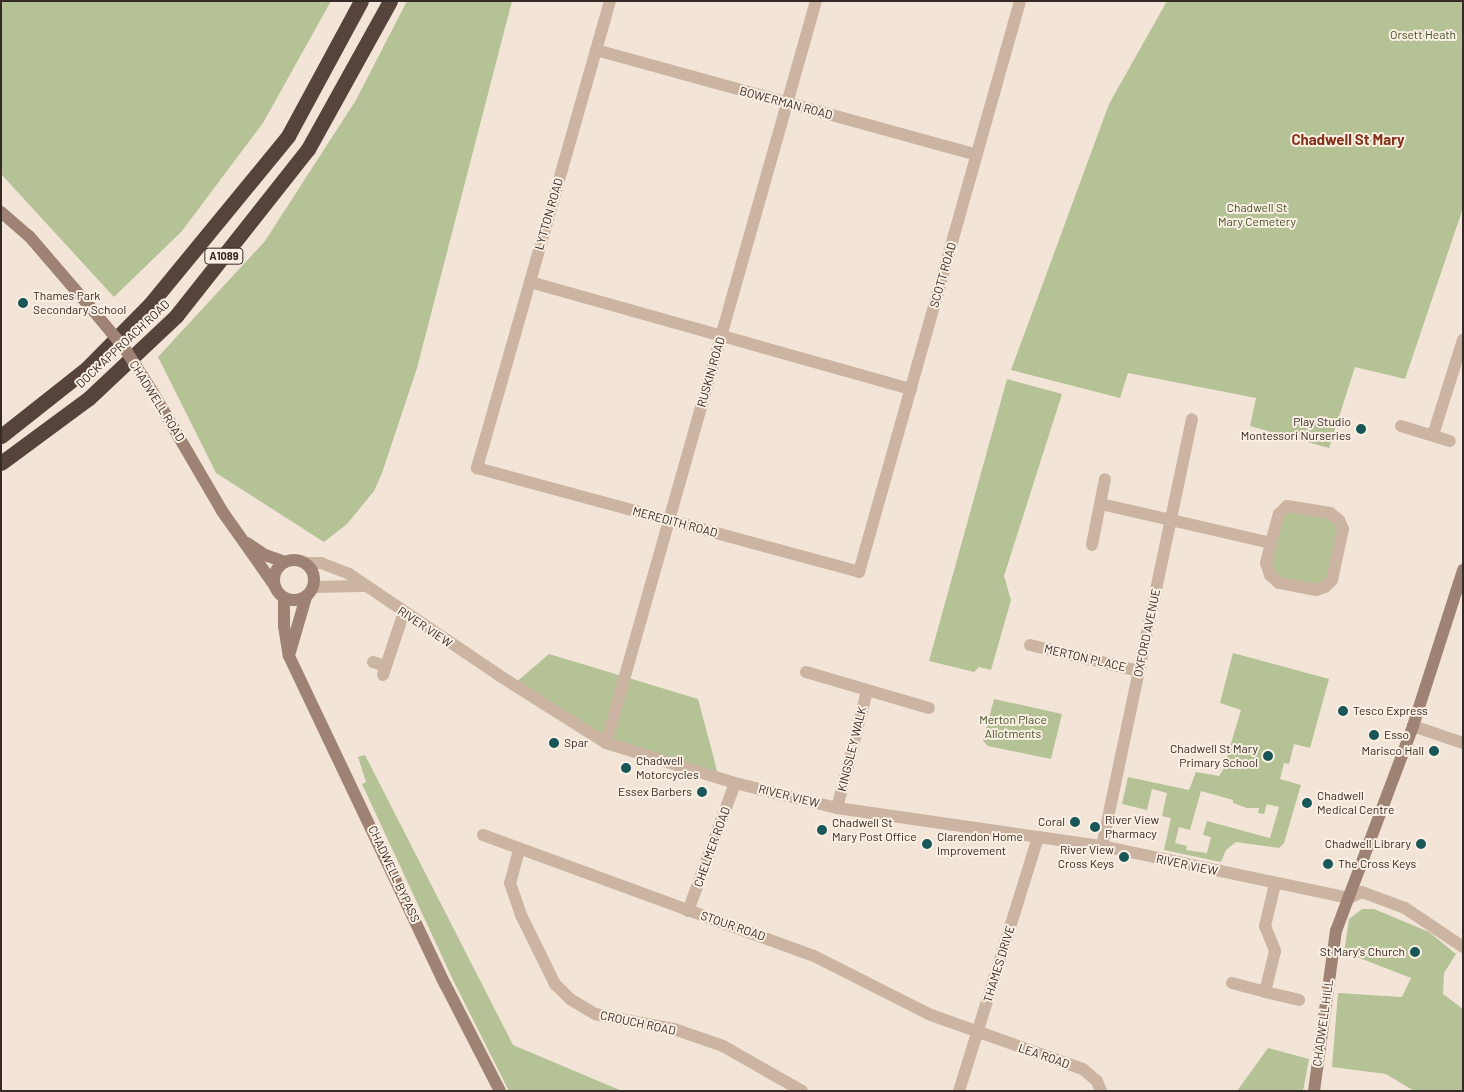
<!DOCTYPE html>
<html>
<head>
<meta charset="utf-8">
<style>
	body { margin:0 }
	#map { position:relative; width:1464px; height:1092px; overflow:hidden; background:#f2e5d7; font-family:Barlow,sans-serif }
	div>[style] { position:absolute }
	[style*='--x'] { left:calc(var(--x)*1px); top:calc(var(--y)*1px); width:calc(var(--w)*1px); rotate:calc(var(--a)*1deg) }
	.green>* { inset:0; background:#b4c296 }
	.street>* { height:12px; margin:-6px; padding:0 6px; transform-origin:6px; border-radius:6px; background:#cbb4a2 }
	.secondary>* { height:12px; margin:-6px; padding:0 6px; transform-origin:6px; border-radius:6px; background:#9e8274 }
	.secondary>.ring { margin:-6px; padding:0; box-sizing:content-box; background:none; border:12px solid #9e8274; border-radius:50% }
	.highway>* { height:15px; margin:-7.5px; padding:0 7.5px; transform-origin:7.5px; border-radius:7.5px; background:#56433b }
	.secondary-bridge>* { height:12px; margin:-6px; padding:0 6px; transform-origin:6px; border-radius:6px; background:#9e8274 }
	.dots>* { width:14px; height:14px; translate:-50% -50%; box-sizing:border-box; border:2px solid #faefe3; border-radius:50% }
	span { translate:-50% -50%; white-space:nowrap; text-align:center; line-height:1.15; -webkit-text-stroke:4px #faefe3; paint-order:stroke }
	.shield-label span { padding:1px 4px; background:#faefe3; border:1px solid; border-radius:4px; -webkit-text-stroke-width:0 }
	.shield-label { font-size:11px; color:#352a25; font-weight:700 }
	.park-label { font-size:12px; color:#455427 }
	.street-label { font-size:12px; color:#352a25 }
	.poi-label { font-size:12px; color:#352a25 }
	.left { translate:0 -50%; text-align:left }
	.right { translate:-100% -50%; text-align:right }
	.quarter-label { font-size:15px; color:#88311a; font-weight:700 }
	.frame { position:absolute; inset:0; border:2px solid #352a25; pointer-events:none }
</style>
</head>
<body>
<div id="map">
	<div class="green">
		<div style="clip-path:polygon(1px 1px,331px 1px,263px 123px,182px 231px,114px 297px,1px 174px)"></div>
		<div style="clip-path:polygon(407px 1px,512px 1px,417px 368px,382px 473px,374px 491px,347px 524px,324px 542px,216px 473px,158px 357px,265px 241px,356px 100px)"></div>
		<div style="clip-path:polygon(1167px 1px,1463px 1px,1463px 208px,1405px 379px,1355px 367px,1329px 448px,1250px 426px,1256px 398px,1128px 373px,1120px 398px,1011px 370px,1109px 104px)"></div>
		<div style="clip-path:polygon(1007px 379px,1062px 394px,1004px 576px,1011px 600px,991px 670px,979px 667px,974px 672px,929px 661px)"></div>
		<div style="clip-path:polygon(1287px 506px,1339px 520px,1325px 587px,1270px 575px,1279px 514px)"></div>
		<div style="clip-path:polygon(evenodd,1233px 653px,1329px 679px,1310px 748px,1294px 744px,1289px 764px,1284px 763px,1280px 779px,1301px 785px,1284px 843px,1279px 848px,1236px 842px,1226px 850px,1221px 862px,1164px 850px,1171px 818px,1162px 816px,1167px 793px,1152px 789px,1147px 810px,1122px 804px,1128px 777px,1189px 790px,1196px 772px,1219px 776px,1223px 770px,1241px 710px,1220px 703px,1233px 653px,1201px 791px,1233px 800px,1233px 803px,1247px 808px,1259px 808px,1258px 813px,1264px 814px,1267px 804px,1279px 807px,1270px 838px,1207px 821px,1203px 835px,1211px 837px,1207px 853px,1186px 850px,1187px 846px,1175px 843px,1179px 827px,1190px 830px,1201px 791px)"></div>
		<div style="clip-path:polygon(549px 654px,698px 699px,719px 778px,606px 743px,513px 685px)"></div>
		<div style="clip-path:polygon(994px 699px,1062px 714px,1051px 759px,988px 746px,983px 741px)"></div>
		<div style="clip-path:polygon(365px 755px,513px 1045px,622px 1091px,509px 1091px,453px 980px,362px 784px,366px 782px,358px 757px)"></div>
		<div style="clip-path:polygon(1362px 909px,1374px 909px,1429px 932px,1456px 954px,1444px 973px,1443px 994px,1463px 1009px,1463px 1091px,1414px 1091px,1386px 1074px,1332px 1067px,1338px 993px,1402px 997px,1411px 978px,1344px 952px,1349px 919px)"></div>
		<div style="clip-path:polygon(1268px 1048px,1309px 1059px,1303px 1091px,1237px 1091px)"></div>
	</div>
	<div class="street">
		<div style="--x:610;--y:1;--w:486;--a:105.9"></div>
		<div style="--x:477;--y:468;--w:396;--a:15.2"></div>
		<div style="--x:859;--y:572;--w:593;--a:-74.25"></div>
		<div style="--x:596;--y:50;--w:395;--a:15.4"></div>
		<div style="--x:530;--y:282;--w:396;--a:15.7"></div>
		<div style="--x:1401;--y:426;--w:51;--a:17"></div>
		<div style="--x:1433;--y:435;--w:100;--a:-72.5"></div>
		<div style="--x:1101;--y:504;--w:174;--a:12.9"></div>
		<div style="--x:1271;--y:543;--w:30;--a:-75"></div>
		<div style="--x:1279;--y:514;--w:11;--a:-45"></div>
		<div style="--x:1287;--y:506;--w:44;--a:9.2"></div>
		<div style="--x:1330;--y:513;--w:11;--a:38"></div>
		<div style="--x:1339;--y:520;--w:10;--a:66"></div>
		<div style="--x:1343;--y:529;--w:52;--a:102.2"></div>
		<div style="--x:1332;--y:580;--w:10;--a:135"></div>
		<div style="--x:1325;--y:587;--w:9;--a:162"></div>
		<div style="--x:1316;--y:590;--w:38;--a:-169"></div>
		<div style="--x:1279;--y:583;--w:12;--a:-138"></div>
		<div style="--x:1270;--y:575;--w:13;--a:-108"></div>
		<div style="--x:1266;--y:563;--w:21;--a:-76"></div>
		<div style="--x:1092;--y:545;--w:67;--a:-78.9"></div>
		<div style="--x:306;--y:563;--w:15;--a:0"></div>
		<div style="--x:321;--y:563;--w:30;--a:21"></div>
		<div style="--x:349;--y:574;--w:182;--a:34"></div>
		<div style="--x:500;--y:676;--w:125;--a:32.3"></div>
		<div style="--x:606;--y:743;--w:135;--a:17.2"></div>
		<div style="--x:735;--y:783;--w:105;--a:13.8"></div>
		<div style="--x:837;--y:808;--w:268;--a:8.2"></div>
		<div style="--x:1102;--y:846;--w:252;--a:11.9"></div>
		<div style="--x:1349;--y:898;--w:14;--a:-25"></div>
		<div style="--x:1362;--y:892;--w:46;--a:20.4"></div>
		<div style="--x:1405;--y:908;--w:70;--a:33.9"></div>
		<div style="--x:314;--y:587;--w:48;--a:-1.2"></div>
		<div style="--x:1030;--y:645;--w:112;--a:13.4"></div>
		<div style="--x:373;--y:662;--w:13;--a:18"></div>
		<div style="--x:806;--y:672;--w:128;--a:16.3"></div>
		<div style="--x:383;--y:675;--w:66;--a:-71.6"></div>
		<div style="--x:1413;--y:726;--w:53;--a:18.8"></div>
		<div style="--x:606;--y:743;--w:771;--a:-74.2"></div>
		<div style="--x:837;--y:808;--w:121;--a:-75.6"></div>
		<div style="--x:483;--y:835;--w:352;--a:20.1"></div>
		<div style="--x:814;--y:956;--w:131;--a:26.8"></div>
		<div style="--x:931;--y:1015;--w:161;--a:19.6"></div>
		<div style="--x:1083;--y:1069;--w:18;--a:41"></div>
		<div style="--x:1097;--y:1081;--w:11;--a:68"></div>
		<div style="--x:1102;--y:846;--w:436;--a:-78.1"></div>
		<div style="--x:519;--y:850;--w:34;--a:105"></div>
		<div style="--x:510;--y:883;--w:36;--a:71"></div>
		<div style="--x:522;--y:917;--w:75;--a:63.8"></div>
		<div style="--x:555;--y:984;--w:21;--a:45"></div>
		<div style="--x:570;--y:999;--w:29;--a:31"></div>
		<div style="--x:595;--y:1014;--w:80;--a:10.8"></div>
		<div style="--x:674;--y:1029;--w:52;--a:19.1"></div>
		<div style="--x:723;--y:1046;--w:91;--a:29.7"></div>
		<div style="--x:1275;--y:884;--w:43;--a:103.4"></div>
		<div style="--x:1265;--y:926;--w:27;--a:68"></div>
		<div style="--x:1275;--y:951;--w:42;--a:103.7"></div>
		<div style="--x:1265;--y:992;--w:35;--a:13"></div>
		<div style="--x:688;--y:911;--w:136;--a:-69.8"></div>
		<div style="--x:1232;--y:983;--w:34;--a:15"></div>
		<div style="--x:959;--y:1091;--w:266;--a:-72.7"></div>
	</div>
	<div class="secondary">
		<div style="--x:1;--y:212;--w:37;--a:41"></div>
		<div style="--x:29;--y:236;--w:95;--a:49.3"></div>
		<div style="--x:152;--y:391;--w:139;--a:59.7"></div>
		<div style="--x:222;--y:511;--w:92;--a:54.8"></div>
		<div style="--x:247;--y:543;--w:22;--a:34"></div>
		<div style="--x:265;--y:555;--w:21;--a:19"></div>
		<div class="ring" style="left:274px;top:560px;width:28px;height:28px"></div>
		<div style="--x:284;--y:598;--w:28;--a:90"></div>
		<div style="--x:284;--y:626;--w:30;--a:81"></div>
		<div style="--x:289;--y:656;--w:363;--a:64.6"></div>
		<div style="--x:445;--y:984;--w:120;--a:62.8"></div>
		<div style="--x:290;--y:652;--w:57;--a:-73.8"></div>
		<div style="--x:1314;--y:1091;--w:162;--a:-82.2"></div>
		<div style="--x:1336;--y:931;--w:219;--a:-69.4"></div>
		<div style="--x:1413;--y:726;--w:164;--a:-72.2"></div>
	</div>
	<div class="highway">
		<div style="--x:1;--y:436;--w:110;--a:-38.3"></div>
		<div style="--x:87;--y:368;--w:91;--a:-45.4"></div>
		<div style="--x:151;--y:303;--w:216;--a:-50.6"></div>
		<div style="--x:288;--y:136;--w:153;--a:-61.6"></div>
		<div style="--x:1;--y:463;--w:109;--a:-36.5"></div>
		<div style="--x:89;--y:398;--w:120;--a:-43.3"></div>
		<div style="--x:176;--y:316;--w:213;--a:-51.7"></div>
		<div style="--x:308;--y:149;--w:169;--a:-61"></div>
	</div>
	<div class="secondary-bridge">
		<div style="--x:91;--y:308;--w:53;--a:50.3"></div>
		<div style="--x:125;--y:349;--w:50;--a:57.3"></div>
	</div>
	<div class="dots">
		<div style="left:23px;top:303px;background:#195658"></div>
		<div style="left:1361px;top:429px;background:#195658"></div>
		<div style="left:1343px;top:711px;background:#195658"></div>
		<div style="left:1374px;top:735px;background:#195658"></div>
		<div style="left:554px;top:743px;background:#195658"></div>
		<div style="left:1434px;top:751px;background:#195658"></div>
		<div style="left:1268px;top:756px;background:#195658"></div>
		<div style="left:626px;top:768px;background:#195658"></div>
		<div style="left:702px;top:792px;background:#195658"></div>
		<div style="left:1307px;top:803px;background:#195658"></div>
		<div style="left:1075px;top:822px;background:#195658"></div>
		<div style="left:1095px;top:827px;background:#195658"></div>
		<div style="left:822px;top:830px;background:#195658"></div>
		<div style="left:927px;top:844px;background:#195658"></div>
		<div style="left:1421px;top:844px;background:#195658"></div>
		<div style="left:1124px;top:857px;background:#195658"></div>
		<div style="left:1328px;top:864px;background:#195658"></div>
		<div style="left:1415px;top:952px;background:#195658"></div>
	</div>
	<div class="shield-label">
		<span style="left:224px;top:256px">A1089</span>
	</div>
	<div class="park-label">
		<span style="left:1423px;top:35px">Orsett Heath</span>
		<span style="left:1257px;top:215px">Chadwell St<br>Mary Cemetery</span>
		<span style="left:1013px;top:727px">Merton Place<br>Allotments</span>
	</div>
	<div class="street-label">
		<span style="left:786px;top:103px;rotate:15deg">BOWERMAN ROAD</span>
		<span style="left:549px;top:214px;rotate:-74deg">LYTTON ROAD</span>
		<span style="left:943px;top:275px;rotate:-74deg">SCOTT ROAD</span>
		<span style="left:123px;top:344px;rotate:-43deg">DOCK APPROACH ROAD</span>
		<span style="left:711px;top:372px;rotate:-74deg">RUSKIN ROAD</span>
		<span style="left:157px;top:401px;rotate:58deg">CHADWELL ROAD</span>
		<span style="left:675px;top:522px;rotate:15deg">MEREDITH ROAD</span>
		<span style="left:425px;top:627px;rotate:34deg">RIVER VIEW</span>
		<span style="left:1147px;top:633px;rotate:-78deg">OXFORD AVENUE</span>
		<span style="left:1085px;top:658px;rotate:13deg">MERTON PLACE</span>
		<span style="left:852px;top:749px;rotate:-76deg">KINGSLEY WALK</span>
		<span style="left:789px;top:796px;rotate:14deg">RIVER VIEW</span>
		<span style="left:712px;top:847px;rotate:-70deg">CHELMER ROAD</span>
		<span style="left:1187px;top:865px;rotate:12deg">RIVER VIEW</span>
		<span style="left:394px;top:874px;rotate:65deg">CHADWELL BYPASS</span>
		<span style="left:733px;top:926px;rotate:19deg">STOUR ROAD</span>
		<span style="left:999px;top:964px;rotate:-73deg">THAMES DRIVE</span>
		<span style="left:638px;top:1023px;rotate:12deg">CROUCH ROAD</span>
		<span style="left:1323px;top:1023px;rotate:-82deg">CHADWELL HILL</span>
		<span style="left:1044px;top:1056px;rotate:19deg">LEA ROAD</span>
	</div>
	<div class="poi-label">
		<span class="left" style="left:33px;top:303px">Thames Park<br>Secondary School</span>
		<span class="right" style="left:1351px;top:429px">Play Studio<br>Montessori Nurseries</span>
		<span class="left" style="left:1353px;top:711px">Tesco Express</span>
		<span class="left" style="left:1384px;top:735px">Esso</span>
		<span class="left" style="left:564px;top:743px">Spar</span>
		<span class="right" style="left:1258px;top:756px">Chadwell St Mary<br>Primary School</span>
		<span class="right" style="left:1424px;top:751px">Marisco Hall</span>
		<span class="left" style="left:636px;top:768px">Chadwell<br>Motorcycles</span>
		<span class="right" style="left:692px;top:792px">Essex Barbers</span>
		<span class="left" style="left:1317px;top:803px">Chadwell<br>Medical Centre</span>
		<span class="left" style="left:1105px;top:827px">River View<br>Pharmacy</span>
		<span class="right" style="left:1065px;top:822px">Coral</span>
		<span class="left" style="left:832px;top:830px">Chadwell St<br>Mary Post Office</span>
		<span class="left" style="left:937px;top:844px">Clarendon Home<br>Improvement</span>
		<span class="right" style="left:1411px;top:844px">Chadwell Library</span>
		<span class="right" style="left:1114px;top:857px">River View<br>Cross Keys</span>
		<span class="left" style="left:1338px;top:864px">The Cross Keys</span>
		<span class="right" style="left:1405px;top:952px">St Mary's Church</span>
	</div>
	<div class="quarter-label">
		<span style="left:1348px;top:140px">Chadwell St Mary</span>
	</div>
	<div class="frame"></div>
</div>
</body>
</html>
